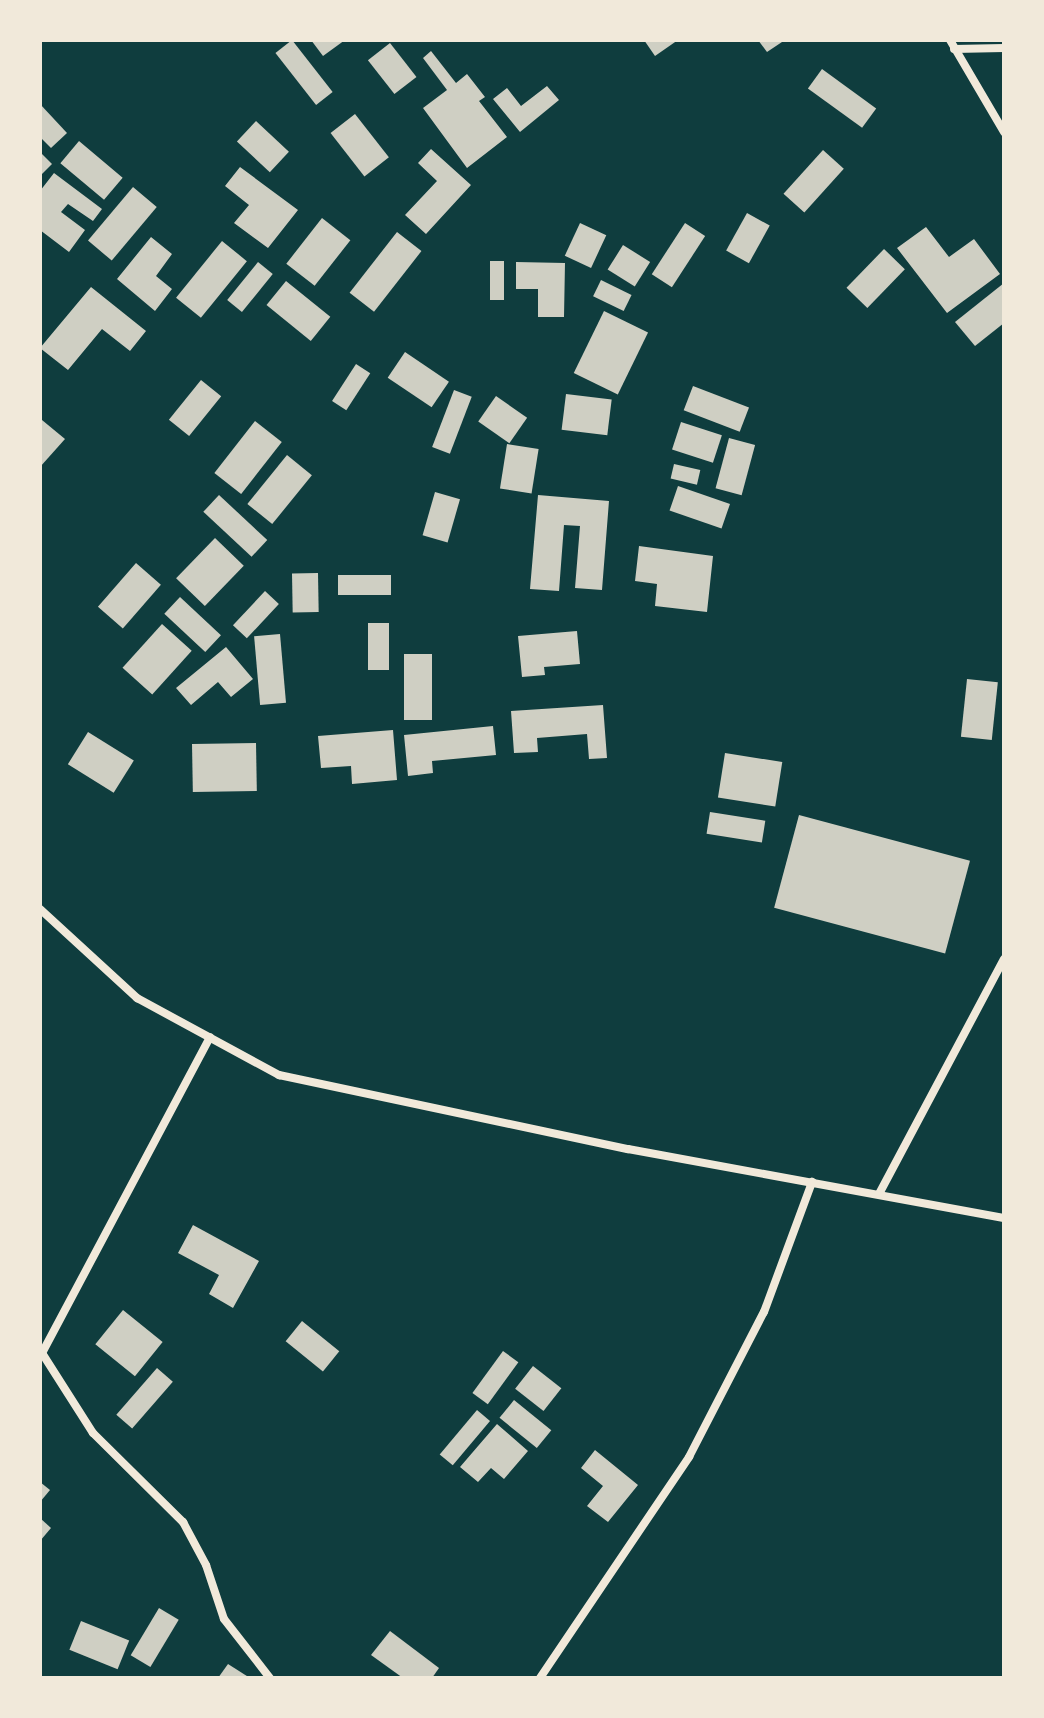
<!DOCTYPE html>
<html>
<head>
<meta charset="utf-8">
<style>
	body { margin:0 }
	#map { position:relative; width:1044px; height:1718px; overflow:hidden; background:#0f3d3e; font-family:"Libre Baskerville",serif }
	div>[style] { position:absolute }
	[style*='--x'] { left:calc(var(--x)*1px); top:calc(var(--y)*1px); width:calc(var(--w)*1px); rotate:calc(var(--a)*1deg) }
	.building>* { inset:0; background:#cfcfc3; transform-origin:0 0 }
	.minor>* { height:8px; margin:-4px; padding:0 4px; transform-origin:4px; border-radius:4px; background:#f1e9da }
	span { translate:-50% -50%; white-space:nowrap; text-align:center; line-height:1.15; -webkit-text-stroke:7px #f1e9da; paint-order:stroke }
	.frame { position:absolute; inset:0; border:42px solid #f1e9da; pointer-events:none }
</style>
</head>
<body>
<div id="map">
	<div class="building">
		<div style="left:292px;top:40px;width:66px;height:21px;rotate:52deg"></div>
		<div style="clip-path:polygon(311px 40px,345px 40px,323px 56px)"></div>
		<div style="clip-path:polygon(644px 40px,678px 40px,655px 56px)"></div>
		<div style="clip-path:polygon(758px 40px,785px 40px,767px 52px)"></div>
		<div style="left:390px;top:43px;width:43px;height:28px;rotate:52deg"></div>
		<div style="clip-path:polygon(431px 51px,456px 83px,467px 74px,485px 97px,479px 101px,507px 137px,467px 168px,423px 108px,447px 90px,423px 58px)"></div>
		<div style="left:822px;top:69px;width:67px;height:24px;rotate:36deg"></div>
		<div style="clip-path:polygon(547px 86px,559px 100px,520px 132px,493px 99px,507px 88px,521px 106px)"></div>
		<div style="clip-path:polygon(40px 104px,67px 133px,51px 148px,40px 137px)"></div>
		<div style="left:355px;top:114px;width:55px;height:31px;rotate:52deg"></div>
		<div style="left:256px;top:121px;width:45px;height:28px;rotate:43deg"></div>
		<div style="left:79px;top:141px;width:57px;height:29px;rotate:40deg"></div>
		<div style="clip-path:polygon(431px 149px,471px 185px,426px 234px,405px 215px,437px 181px,418px 163px)"></div>
		<div style="left:823px;top:150px;width:28px;height:59px;rotate:42deg"></div>
		<div style="clip-path:polygon(40px 152px,52px 164px,40px 176px)"></div>
		<div style="clip-path:polygon(240px 167px,298px 210px,268px 248px,234px 223px,249px 205px,225px 186px)"></div>
		<div style="clip-path:polygon(54px 173px,102px 209px,93px 221px,68px 204px,61px 212px,85px 230px,69px 252px,40px 230px,40px 191px)"></div>
		<div style="left:133px;top:187px;width:31px;height:70px;rotate:40deg"></div>
		<div style="left:747px;top:213px;width:26px;height:43px;rotate:29deg"></div>
		<div style="left:322px;top:218px;width:36px;height:58px;rotate:38deg"></div>
		<div style="left:580px;top:223px;width:29px;height:36px;rotate:25deg"></div>
		<div style="left:685px;top:223px;width:24px;height:61px;rotate:33deg"></div>
		<div style="clip-path:polygon(926px 227px,949px 257px,974px 239px,1000px 274px,947px 313px,897px 248px)"></div>
		<div style="left:397px;top:232px;width:31px;height:77px;rotate:38deg"></div>
		<div style="clip-path:polygon(151px 237px,172px 254px,156px 276px,172px 289px,155px 311px,117px 279px)"></div>
		<div style="left:222px;top:241px;width:32px;height:73px;rotate:39deg"></div>
		<div style="left:623px;top:245px;width:32px;height:29px;rotate:32deg"></div>
		<div style="left:884px;top:249px;width:29px;height:54px;rotate:44deg"></div>
		<div style="left:490px;top:261px;width:14px;height:39px"></div>
		<div style="left:258px;top:262px;width:19px;height:49px;rotate:39deg"></div>
		<div style="clip-path:polygon(516px 262px,565px 263px,564px 317px,538px 317px,538px 289px,516px 289px)"></div>
		<div style="left:601px;top:280px;width:34px;height:18px;rotate:26deg"></div>
		<div style="left:286px;top:281px;width:57px;height:31px;rotate:39deg"></div>
		<div style="clip-path:polygon(1004px 283px,1004px 323px,975px 346px,955px 322px)"></div>
		<div style="clip-path:polygon(91px 287px,146px 331px,130px 351px,102px 329px,68px 370px,40px 348px)"></div>
		<div style="left:604px;top:311px;width:49px;height:69px;rotate:26deg"></div>
		<div style="left:405px;top:352px;width:53px;height:31px;rotate:34deg"></div>
		<div style="left:356px;top:364px;width:17px;height:44px;rotate:33deg"></div>
		<div style="left:201px;top:380px;width:26px;height:51px;rotate:39deg"></div>
		<div style="left:693px;top:386px;width:60px;height:26px;rotate:21deg"></div>
		<div style="left:454px;top:390px;width:19px;height:61px;rotate:21deg"></div>
		<div style="left:566px;top:394px;width:46px;height:36px;rotate:7deg"></div>
		<div style="left:496px;top:396px;width:38px;height:31px;rotate:35deg"></div>
		<div style="clip-path:polygon(42px 420px,65px 439px,40px 467px,40px 423px)"></div>
		<div style="left:255px;top:421px;width:34px;height:66px;rotate:38deg"></div>
		<div style="left:681px;top:422px;width:43px;height:29px;rotate:18deg"></div>
		<div style="left:729px;top:438px;width:27px;height:52px;rotate:15deg"></div>
		<div style="left:507px;top:444px;width:32px;height:45px;rotate:9deg"></div>
		<div style="left:287px;top:455px;width:32px;height:63px;rotate:39deg"></div>
		<div style="left:674px;top:464px;width:27px;height:15px;rotate:13deg"></div>
		<div style="left:678px;top:486px;width:55px;height:26px;rotate:19deg"></div>
		<div style="left:435px;top:492px;width:26px;height:45px;rotate:16deg"></div>
		<div style="left:219px;top:495px;width:66px;height:23px;rotate:43deg"></div>
		<div style="clip-path:polygon(538px 495px,609px 501px,602px 590px,575px 588px,580px 526px,564px 525px,559px 591px,530px 589px)"></div>
		<div style="left:215px;top:538px;width:40px;height:56px;rotate:44deg"></div>
		<div style="clip-path:polygon(639px 546px,713px 556px,707px 612px,655px 606px,657px 584px,635px 581px)"></div>
		<div style="left:136px;top:563px;width:33px;height:58px;rotate:41deg"></div>
		<div style="left:318px;top:573px;width:39px;height:26px;rotate:89deg"></div>
		<div style="left:391px;top:575px;width:20px;height:53px;rotate:90deg"></div>
		<div style="left:265px;top:591px;width:19px;height:47px;rotate:43deg"></div>
		<div style="left:180px;top:597px;width:56px;height:23px;rotate:43deg"></div>
		<div style="left:368px;top:623px;width:21px;height:47px"></div>
		<div style="left:162px;top:624px;width:40px;height:59px;rotate:42deg"></div>
		<div style="clip-path:polygon(577px 631px,580px 664px,544px 667px,545px 675px,522px 677px,518px 636px)"></div>
		<div style="left:280px;top:634px;width:69px;height:26px;rotate:85deg"></div>
		<div style="clip-path:polygon(226px 647px,253px 679px,231px 697px,218px 682px,191px 705px,176px 688px)"></div>
		<div style="left:404px;top:654px;width:28px;height:66px"></div>
		<div style="left:967px;top:679px;width:31px;height:58px;rotate:6deg"></div>
		<div style="clip-path:polygon(603px 705px,607px 758px,589px 759px,587px 734px,537px 738px,538px 752px,514px 753px,511px 711px)"></div>
		<div style="clip-path:polygon(493px 726px,496px 755px,432px 761px,433px 773px,408px 776px,404px 735px)"></div>
		<div style="clip-path:polygon(393px 730px,397px 780px,352px 784px,351px 766px,321px 768px,318px 736px)"></div>
		<div style="left:88px;top:732px;width:54px;height:38px;rotate:32deg"></div>
		<div style="left:256px;top:743px;width:48px;height:64px;rotate:89deg"></div>
		<div style="left:725px;top:753px;width:58px;height:45px;rotate:9deg"></div>
		<div style="left:710px;top:812px;width:56px;height:22px;rotate:9deg"></div>
		<div style="left:799px;top:815px;width:177px;height:96px;rotate:15deg"></div>
		<div style="clip-path:polygon(193px 1225px,259px 1261px,233px 1308px,209px 1294px,219px 1275px,178px 1253px)"></div>
		<div style="left:123px;top:1310px;width:51px;height:44px;rotate:39deg"></div>
		<div style="left:302px;top:1321px;width:48px;height:26px;rotate:39deg"></div>
		<div style="left:503px;top:1351px;width:19px;height:52px;rotate:36deg"></div>
		<div style="left:533px;top:1366px;width:36px;height:29px;rotate:38deg"></div>
		<div style="left:157px;top:1368px;width:21px;height:62px;rotate:41deg"></div>
		<div style="left:514px;top:1400px;width:48px;height:23px;rotate:39deg"></div>
		<div style="left:477px;top:1410px;width:17px;height:58px;rotate:40deg"></div>
		<div style="clip-path:polygon(497px 1424px,528px 1451px,504px 1479px,491px 1468px,478px 1482px,460px 1467px)"></div>
		<div style="clip-path:polygon(595px 1450px,638px 1485px,608px 1522px,587px 1506px,603px 1486px,581px 1468px)"></div>
		<div style="clip-path:polygon(40px 1482px,50px 1490px,40px 1502px)"></div>
		<div style="clip-path:polygon(40px 1518px,51px 1528px,40px 1541px)"></div>
		<div style="left:159px;top:1608px;width:23px;height:55px;rotate:31deg"></div>
		<div style="left:81px;top:1621px;width:52px;height:31px;rotate:22deg"></div>
		<div style="clip-path:polygon(390px 1631px,439px 1668px,432px 1678px,403px 1678px,371px 1655px)"></div>
		<div style="clip-path:polygon(228px 1664px,250px 1678px,218px 1678px)"></div>
	</div>
	<div class="minor">
		<div style="--x:950;--y:40;--w:107;--a:59.6"></div>
		<div style="--x:954;--y:49;--w:50;--a:-1.1"></div>
		<div style="--x:40;--y:909;--w:132;--a:42.5"></div>
		<div style="--x:137;--y:998;--w:162;--a:28.5"></div>
		<div style="--x:279;--y:1075;--w:357;--a:12"></div>
		<div style="--x:628;--y:1149;--w:382;--a:10.4"></div>
		<div style="--x:879;--y:1194;--w:266;--a:-62"></div>
		<div style="--x:42;--y:1353;--w:95;--a:57.5"></div>
		<div style="--x:93;--y:1433;--w:127;--a:44.7"></div>
		<div style="--x:183;--y:1522;--w:49;--a:61.9"></div>
		<div style="--x:206;--y:1565;--w:57;--a:71.6"></div>
		<div style="--x:224;--y:1619;--w:75;--a:52.1"></div>
		<div style="--x:41;--y:1355;--w:360;--a:-62"></div>
		<div style="--x:540;--y:1678;--w:267;--a:-56"></div>
		<div style="--x:689;--y:1457;--w:163;--a:-62.7"></div>
		<div style="--x:764;--y:1312;--w:139;--a:-69.7"></div>
	</div>
	<div class="frame"></div>
</div>
</body>
</html>
